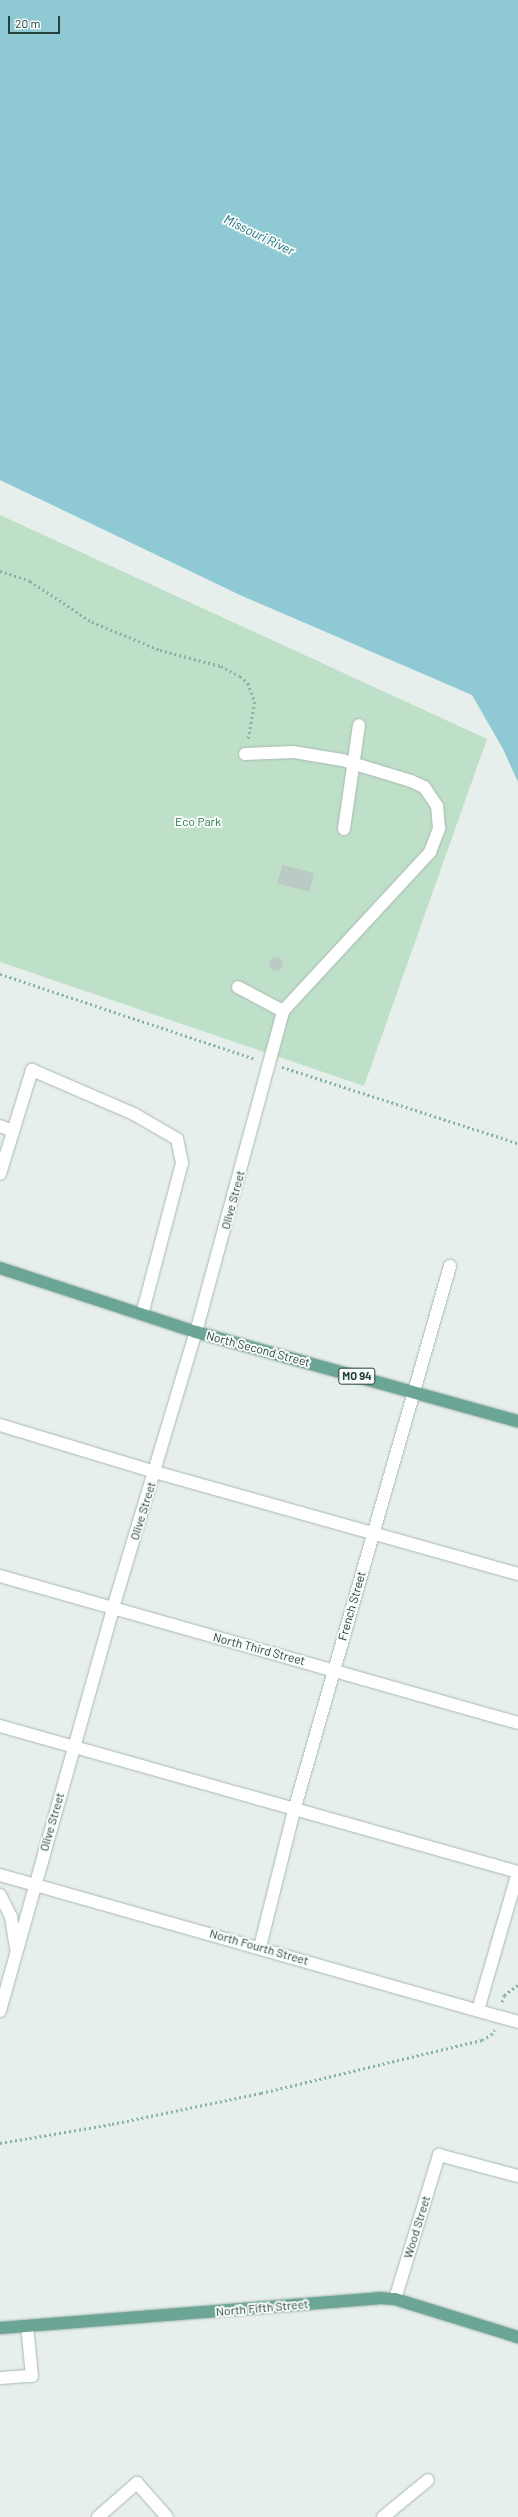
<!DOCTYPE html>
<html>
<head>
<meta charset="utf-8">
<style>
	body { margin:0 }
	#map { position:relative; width:518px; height:2517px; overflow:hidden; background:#e6efeb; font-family:Barlow,sans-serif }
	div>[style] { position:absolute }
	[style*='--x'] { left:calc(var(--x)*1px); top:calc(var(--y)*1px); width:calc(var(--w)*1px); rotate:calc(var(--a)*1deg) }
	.green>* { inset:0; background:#bfe0c8 }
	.water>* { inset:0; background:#8ec9d4 }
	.building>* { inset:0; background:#bbcac4; transform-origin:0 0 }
	.round { border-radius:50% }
	.path>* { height:2.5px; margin-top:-1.25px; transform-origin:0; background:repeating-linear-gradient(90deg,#86b3a5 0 2px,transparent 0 5px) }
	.roads { filter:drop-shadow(0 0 1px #a8b8b2) drop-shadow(0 0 1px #a8b8b2) }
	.minor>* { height:12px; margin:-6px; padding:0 6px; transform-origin:6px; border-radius:6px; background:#fff }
	.major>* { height:12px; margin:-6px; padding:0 6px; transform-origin:6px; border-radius:6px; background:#6aa596 }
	span { translate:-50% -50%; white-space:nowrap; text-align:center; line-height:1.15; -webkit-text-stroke:4px #f7fbf9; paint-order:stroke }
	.shield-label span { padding:1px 3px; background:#f7fbf9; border:1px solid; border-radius:3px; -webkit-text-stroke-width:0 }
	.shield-label { font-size:11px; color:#24423a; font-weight:700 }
	.park-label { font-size:12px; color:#2d7a4b }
	.street-label { font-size:12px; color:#24423a }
	.water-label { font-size:13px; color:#1c6f80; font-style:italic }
	.scale { position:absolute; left:8px; top:16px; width:52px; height:18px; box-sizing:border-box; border:2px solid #24423a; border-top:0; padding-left:5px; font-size:12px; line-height:14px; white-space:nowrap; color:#24423a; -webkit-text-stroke:3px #f7fbf9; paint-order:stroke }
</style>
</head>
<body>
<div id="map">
	<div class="green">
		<div style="clip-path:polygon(0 515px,487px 739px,364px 1086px,0 962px)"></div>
	</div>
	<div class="water">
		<div style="clip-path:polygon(0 0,518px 0,518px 782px,503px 749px,472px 695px,240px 595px,0 480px)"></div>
	</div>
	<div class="building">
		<div style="left:282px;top:865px;width:33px;height:19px;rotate:14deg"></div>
		<div class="round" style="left:269px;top:957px;width:14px;height:14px"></div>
	</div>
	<div class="path">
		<div style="--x:0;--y:571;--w:32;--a:18"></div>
		<div style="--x:30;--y:581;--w:74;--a:33.5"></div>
		<div style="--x:92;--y:622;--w:74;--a:22.4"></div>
		<div style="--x:160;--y:650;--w:63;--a:14.7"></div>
		<div style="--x:221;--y:666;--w:21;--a:28"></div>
		<div style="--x:240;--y:676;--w:11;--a:41"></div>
		<div style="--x:248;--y:683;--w:20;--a:70"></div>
		<div style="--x:255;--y:702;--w:39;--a:100"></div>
		<div style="--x:0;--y:974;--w:269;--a:18.4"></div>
		<div style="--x:282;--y:1067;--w:248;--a:17.9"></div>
		<div style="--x:502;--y:2002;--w:7;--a:-74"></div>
		<div style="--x:504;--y:1995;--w:17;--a:-36"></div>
		<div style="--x:0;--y:2143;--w:114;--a:-9.6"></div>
		<div style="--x:112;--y:2124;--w:152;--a:-11.8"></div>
		<div style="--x:261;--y:2093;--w:227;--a:-13.5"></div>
		<div style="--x:482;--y:2040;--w:10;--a:-29"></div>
		<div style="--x:491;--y:2035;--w:6;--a:-59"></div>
	</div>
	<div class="roads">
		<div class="minor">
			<div style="--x:344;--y:829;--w:105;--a:-81.8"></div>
			<div style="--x:238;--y:987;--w:51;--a:28.1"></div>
			<div style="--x:0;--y:1126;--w:14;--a:21"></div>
			<div style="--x:0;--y:1174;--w:109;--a:-72.9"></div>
			<div style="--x:32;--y:1070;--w:111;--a:23.3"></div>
			<div style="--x:134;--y:1114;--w:50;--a:30.2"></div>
			<div style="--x:177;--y:1139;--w:25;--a:78"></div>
			<div style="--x:182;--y:1163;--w:156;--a:104.8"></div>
			<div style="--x:0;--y:1425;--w:162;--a:16.9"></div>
			<div style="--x:155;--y:1472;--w:377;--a:15.7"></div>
			<div style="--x:0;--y:1576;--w:538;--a:15.84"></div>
			<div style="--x:0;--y:1726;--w:538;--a:15.74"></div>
			<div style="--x:0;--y:1875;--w:538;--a:15.84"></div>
			<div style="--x:0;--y:1895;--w:25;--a:63"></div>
			<div style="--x:11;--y:1917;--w:31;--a:81"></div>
			<div style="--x:260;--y:1947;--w:144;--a:-76"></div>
			<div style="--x:295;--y:1807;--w:563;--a:-74.01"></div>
			<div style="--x:478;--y:2010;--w:144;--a:-73.8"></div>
			<div style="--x:0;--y:2011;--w:419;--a:-74.3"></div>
			<div style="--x:113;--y:1608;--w:288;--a:-73.3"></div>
			<div style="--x:196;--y:1332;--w:333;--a:-74.8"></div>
			<div style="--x:283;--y:1011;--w:217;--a:-47.2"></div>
			<div style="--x:430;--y:852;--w:26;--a:-69"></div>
			<div style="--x:439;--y:828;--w:22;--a:-95"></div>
			<div style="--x:437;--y:806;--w:23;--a:-124"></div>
			<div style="--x:424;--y:787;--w:14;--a:-155"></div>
			<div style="--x:411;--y:781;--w:72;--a:-163.1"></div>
			<div style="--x:342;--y:760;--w:50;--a:-170.7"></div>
			<div style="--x:293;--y:752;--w:48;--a:177.6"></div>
			<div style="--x:395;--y:2299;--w:151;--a:-73"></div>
			<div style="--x:439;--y:2155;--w:82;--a:14.9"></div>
			<div style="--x:0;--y:2378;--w:32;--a:-4"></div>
			<div style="--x:32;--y:2376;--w:50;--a:-95.7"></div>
			<div style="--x:98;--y:2517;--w:52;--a:-41.1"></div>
			<div style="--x:137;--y:2483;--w:45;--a:48.6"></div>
			<div style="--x:383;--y:2517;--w:58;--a:-39.4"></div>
		</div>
		<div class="major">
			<div style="--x:0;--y:1268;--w:206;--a:18.1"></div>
			<div style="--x:196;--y:1332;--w:334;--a:15.5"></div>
			<div style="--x:0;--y:2328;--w:380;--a:-4.5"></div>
			<div style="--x:379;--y:2298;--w:16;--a:4"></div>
			<div style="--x:395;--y:2299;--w:129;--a:17.2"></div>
		</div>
	</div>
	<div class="shield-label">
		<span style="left:357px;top:1376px">MO 94</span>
	</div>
	<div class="park-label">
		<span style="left:198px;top:822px">Eco Park</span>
	</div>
	<div class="street-label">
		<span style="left:233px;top:1200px;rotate:-75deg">Olive Street</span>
		<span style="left:258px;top:1349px;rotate:15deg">North Second Street</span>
		<span style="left:143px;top:1511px;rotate:-73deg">Olive Street</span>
		<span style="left:352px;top:1606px;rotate:-74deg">French Street</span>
		<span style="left:259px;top:1649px;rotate:15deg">North Third Street</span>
		<span style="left:52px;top:1822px;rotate:-74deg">Olive Street</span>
		<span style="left:259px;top:1947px;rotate:16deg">North Fourth Street</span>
		<span style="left:417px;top:2227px;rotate:-73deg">Wood Street</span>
		<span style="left:262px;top:2308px;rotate:-5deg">North Fifth Street</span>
	</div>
	<div class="water-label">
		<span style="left:259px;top:235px;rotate:26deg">Missouri River</span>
	</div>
	<div class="scale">20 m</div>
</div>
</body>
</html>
